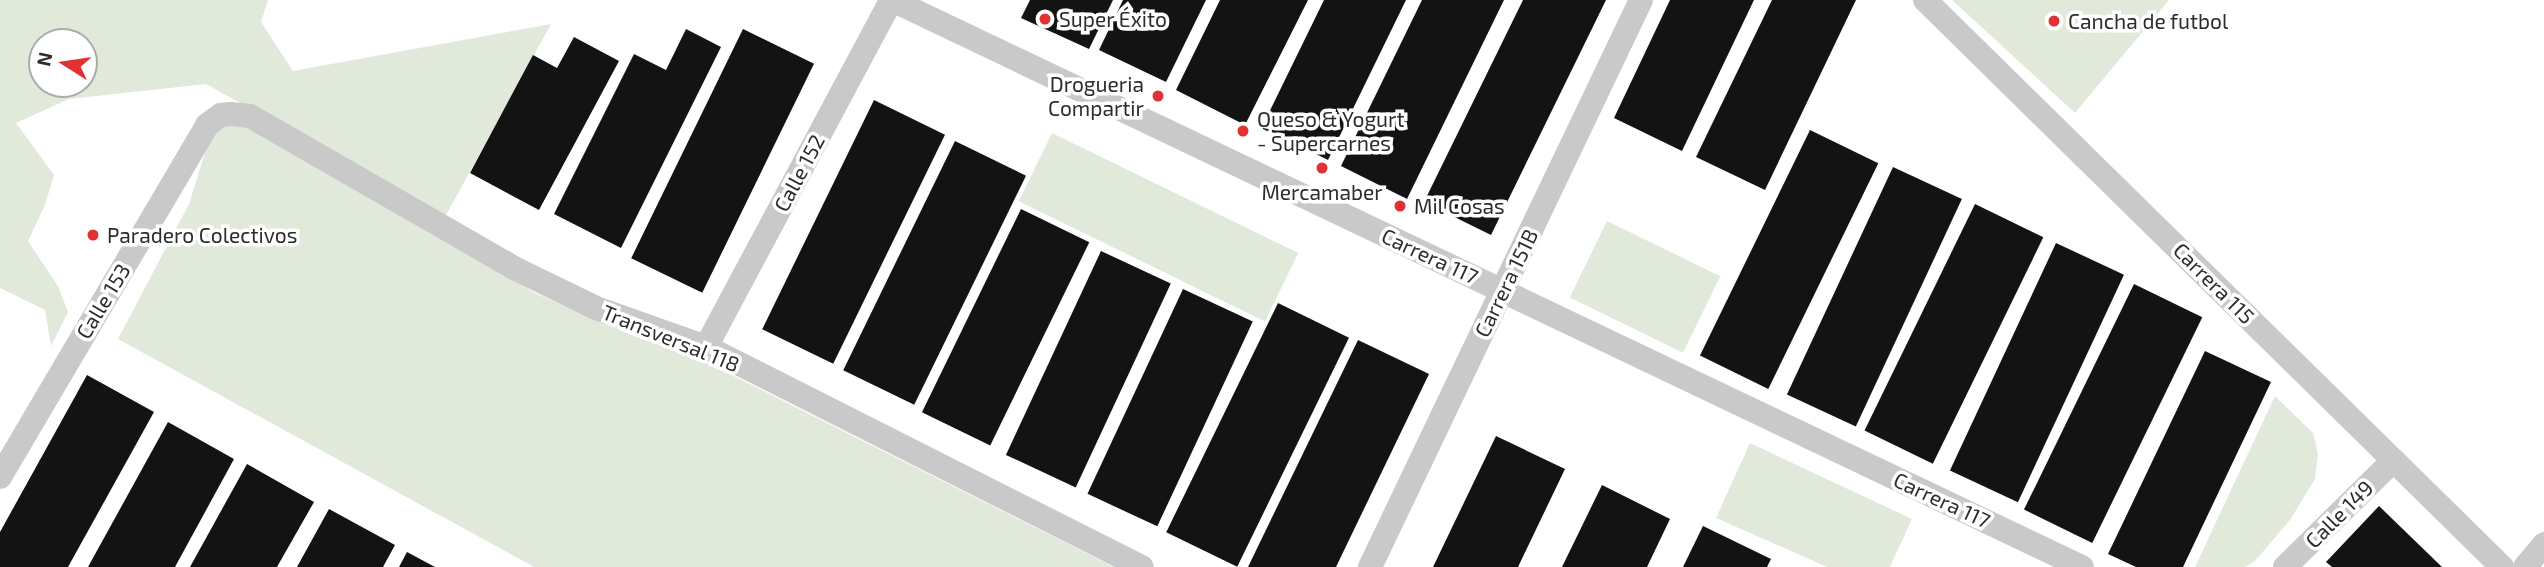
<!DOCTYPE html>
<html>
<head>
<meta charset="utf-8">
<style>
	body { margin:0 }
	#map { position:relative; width:2544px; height:567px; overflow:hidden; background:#fff; font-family:"Exo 2",sans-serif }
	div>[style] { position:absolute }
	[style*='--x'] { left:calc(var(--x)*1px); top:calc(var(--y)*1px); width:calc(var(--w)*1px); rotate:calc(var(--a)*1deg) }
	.green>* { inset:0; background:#e1eada; transform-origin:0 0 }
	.building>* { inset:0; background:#131313; transform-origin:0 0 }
	.minor>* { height:24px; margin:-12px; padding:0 12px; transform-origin:12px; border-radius:12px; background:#c9c9c9 }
	.dots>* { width:19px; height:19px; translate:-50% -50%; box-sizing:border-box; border:4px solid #fff; border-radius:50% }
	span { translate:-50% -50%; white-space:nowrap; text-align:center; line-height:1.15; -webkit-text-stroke:7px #fff; paint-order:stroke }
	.poi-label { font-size:21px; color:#2c2c2c }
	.left { translate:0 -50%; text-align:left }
	.right { translate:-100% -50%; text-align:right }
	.street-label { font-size:21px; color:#2c2c2c }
	.north { position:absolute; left:28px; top:28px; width:70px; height:70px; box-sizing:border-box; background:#fff; border:2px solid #ababab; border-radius:50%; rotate:282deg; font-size:19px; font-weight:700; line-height:28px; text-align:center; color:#2c2c2c }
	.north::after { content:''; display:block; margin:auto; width:24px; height:32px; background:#e13132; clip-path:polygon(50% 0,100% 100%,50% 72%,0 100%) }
</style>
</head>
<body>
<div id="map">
	<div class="green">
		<div style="clip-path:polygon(evenodd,0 0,268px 0,261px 22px,293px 71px,551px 24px,445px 217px,206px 84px,69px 99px,16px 123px,54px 175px,45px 205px,28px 241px,58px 286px,68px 312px,51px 346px,45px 310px,0 288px,0 0,42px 42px,84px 42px,84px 84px,42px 84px,42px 42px)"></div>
		<div style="clip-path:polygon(1952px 0,2169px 0,2075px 113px)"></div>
		<div style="clip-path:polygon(226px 121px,241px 122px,535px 293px,634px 336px,704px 361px,1114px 567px,534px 567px,118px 339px,189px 204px,207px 146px,216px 130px)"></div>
		<div style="left:1052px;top:133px;width:274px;height:76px;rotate:26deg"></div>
		<div style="left:1607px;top:221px;width:126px;height:85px;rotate:26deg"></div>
		<div style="clip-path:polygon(2275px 396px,2313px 433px,2318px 454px,2315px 479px,2290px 520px,2255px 561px,2245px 567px,2195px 567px)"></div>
		<div style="clip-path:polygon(1750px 443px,1912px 519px,1890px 567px,1827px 567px,1716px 518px)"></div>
	</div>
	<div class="building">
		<div style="clip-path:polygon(1030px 0,1113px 0,1089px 49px,1021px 18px)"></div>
		<div style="clip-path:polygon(1123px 0,1206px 0,1166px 82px,1099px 50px)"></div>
		<div style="clip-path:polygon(1220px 0,1308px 0,1245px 125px,1176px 90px)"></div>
		<div style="clip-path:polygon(1324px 0,1406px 0,1328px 160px,1262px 127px)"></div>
		<div style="clip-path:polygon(1422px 0,1504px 0,1407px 199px,1341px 166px)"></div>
		<div style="clip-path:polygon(1523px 0,1606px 0,1491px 235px,1424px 202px)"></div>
		<div style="clip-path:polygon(1670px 0,1754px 0,1682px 151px,1614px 118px)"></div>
		<div style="clip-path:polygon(1772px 0,1856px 0,1765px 190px,1696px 157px)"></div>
		<div style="clip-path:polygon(686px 29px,721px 47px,621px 248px,554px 214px,634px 54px,666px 70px)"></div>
		<div style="left:743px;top:29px;width:79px;height:255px;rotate:26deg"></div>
		<div style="clip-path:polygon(574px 37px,619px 61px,539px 210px,470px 173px,533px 55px,557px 68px)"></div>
		<div style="left:874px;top:100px;width:79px;height:255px;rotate:26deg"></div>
		<div style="left:1810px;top:130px;width:76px;height:251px;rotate:26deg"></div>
		<div style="left:955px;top:141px;width:79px;height:255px;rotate:26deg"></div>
		<div style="left:1893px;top:167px;width:76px;height:251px;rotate:25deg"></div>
		<div style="left:1975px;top:204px;width:76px;height:252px;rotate:26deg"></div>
		<div style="left:1021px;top:209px;width:76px;height:226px;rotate:26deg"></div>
		<div style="left:2056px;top:243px;width:75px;height:251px;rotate:25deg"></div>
		<div style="left:1101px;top:251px;width:77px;height:225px;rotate:25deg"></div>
		<div style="left:2134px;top:284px;width:76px;height:251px;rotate:26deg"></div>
		<div style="left:1183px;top:289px;width:77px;height:226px;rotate:25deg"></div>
		<div style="left:1278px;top:303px;width:79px;height:255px;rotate:26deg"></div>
		<div style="clip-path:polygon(1358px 340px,1429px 374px,1336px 567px,1248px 567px)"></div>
		<div style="clip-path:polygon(2205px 351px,2271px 382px,2183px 567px,2136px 567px,2108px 554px)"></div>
		<div style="clip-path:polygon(87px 375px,154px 412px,68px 567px,0 567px,0 532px)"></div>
		<div style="clip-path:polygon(168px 422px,234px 459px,175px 567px,88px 567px)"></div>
		<div style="clip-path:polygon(1496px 436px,1565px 469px,1518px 567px,1433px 567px)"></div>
		<div style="clip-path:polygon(247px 464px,314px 502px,277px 567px,190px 567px)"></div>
		<div style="clip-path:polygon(1602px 485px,1670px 519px,1647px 567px,1562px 567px)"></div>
		<div style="clip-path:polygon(2379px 506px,2442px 567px,2332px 567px,2326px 562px)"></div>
		<div style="clip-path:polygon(329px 509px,395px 545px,383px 567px,297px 567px)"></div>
		<div style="clip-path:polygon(1703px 526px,1771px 559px,1767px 567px,1683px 567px)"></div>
		<div style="clip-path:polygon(407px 552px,435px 567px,399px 567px)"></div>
	</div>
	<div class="minor">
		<div style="--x:892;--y:0;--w:1318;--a:25.48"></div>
		<div style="--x:1925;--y:0;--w:809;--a:44.5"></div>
		<div style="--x:706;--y:347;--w:393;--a:-61.9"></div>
		<div style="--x:0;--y:477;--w:408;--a:-59.5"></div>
		<div style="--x:207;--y:125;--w:17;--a:-36"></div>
		<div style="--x:221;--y:115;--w:10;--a:-6"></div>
		<div style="--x:231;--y:114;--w:19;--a:6"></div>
		<div style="--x:250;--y:116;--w:305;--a:29.9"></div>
		<div style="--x:514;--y:268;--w:91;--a:26"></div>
		<div style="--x:596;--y:308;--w:117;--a:19.5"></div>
		<div style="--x:706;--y:347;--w:488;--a:26.8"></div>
		<div style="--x:1370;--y:567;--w:628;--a:-64.45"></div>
		<div style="--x:2285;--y:567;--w:151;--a:-44.5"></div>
		<div style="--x:2525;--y:567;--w:30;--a:-50"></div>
	</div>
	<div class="dots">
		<div style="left:1045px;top:19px;background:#e13132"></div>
		<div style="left:2054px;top:21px;background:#e13132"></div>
		<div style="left:1158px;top:96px;background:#e13132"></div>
		<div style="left:1243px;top:131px;background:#e13132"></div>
		<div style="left:1322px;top:168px;background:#e13132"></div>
		<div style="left:1400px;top:206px;background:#e13132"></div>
		<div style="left:93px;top:235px;background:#e13132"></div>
	</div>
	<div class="poi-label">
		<span class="left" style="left:1059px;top:19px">Super Éxito</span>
		<span class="left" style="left:2068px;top:21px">Cancha de futbol</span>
		<span class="right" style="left:1144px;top:96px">Drogueria<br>Compartir</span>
		<span class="left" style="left:1257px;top:131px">Queso &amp; Yogurt<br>- Supercarnes</span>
		<span style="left:1322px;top:192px">Mercamaber</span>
		<span class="left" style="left:1414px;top:206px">Mil Cosas</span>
		<span class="left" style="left:107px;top:235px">Paradero Colectivos</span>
	</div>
	<div class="street-label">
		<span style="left:799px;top:173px;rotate:-62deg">Calle 152</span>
		<span style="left:1430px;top:256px;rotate:25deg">Carrera 117</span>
		<span style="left:1506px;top:283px;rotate:-64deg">Carrera 151B</span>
		<span style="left:2214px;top:283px;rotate:45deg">Carrera 115</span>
		<span style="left:103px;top:301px;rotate:-59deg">Calle 153</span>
		<span style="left:671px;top:338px;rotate:22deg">Transversal 118</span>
		<span style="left:1942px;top:500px;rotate:25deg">Carrera 117</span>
		<span style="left:2339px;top:514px;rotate:-45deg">Calle 149</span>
	</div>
	<div class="north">N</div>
</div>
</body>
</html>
